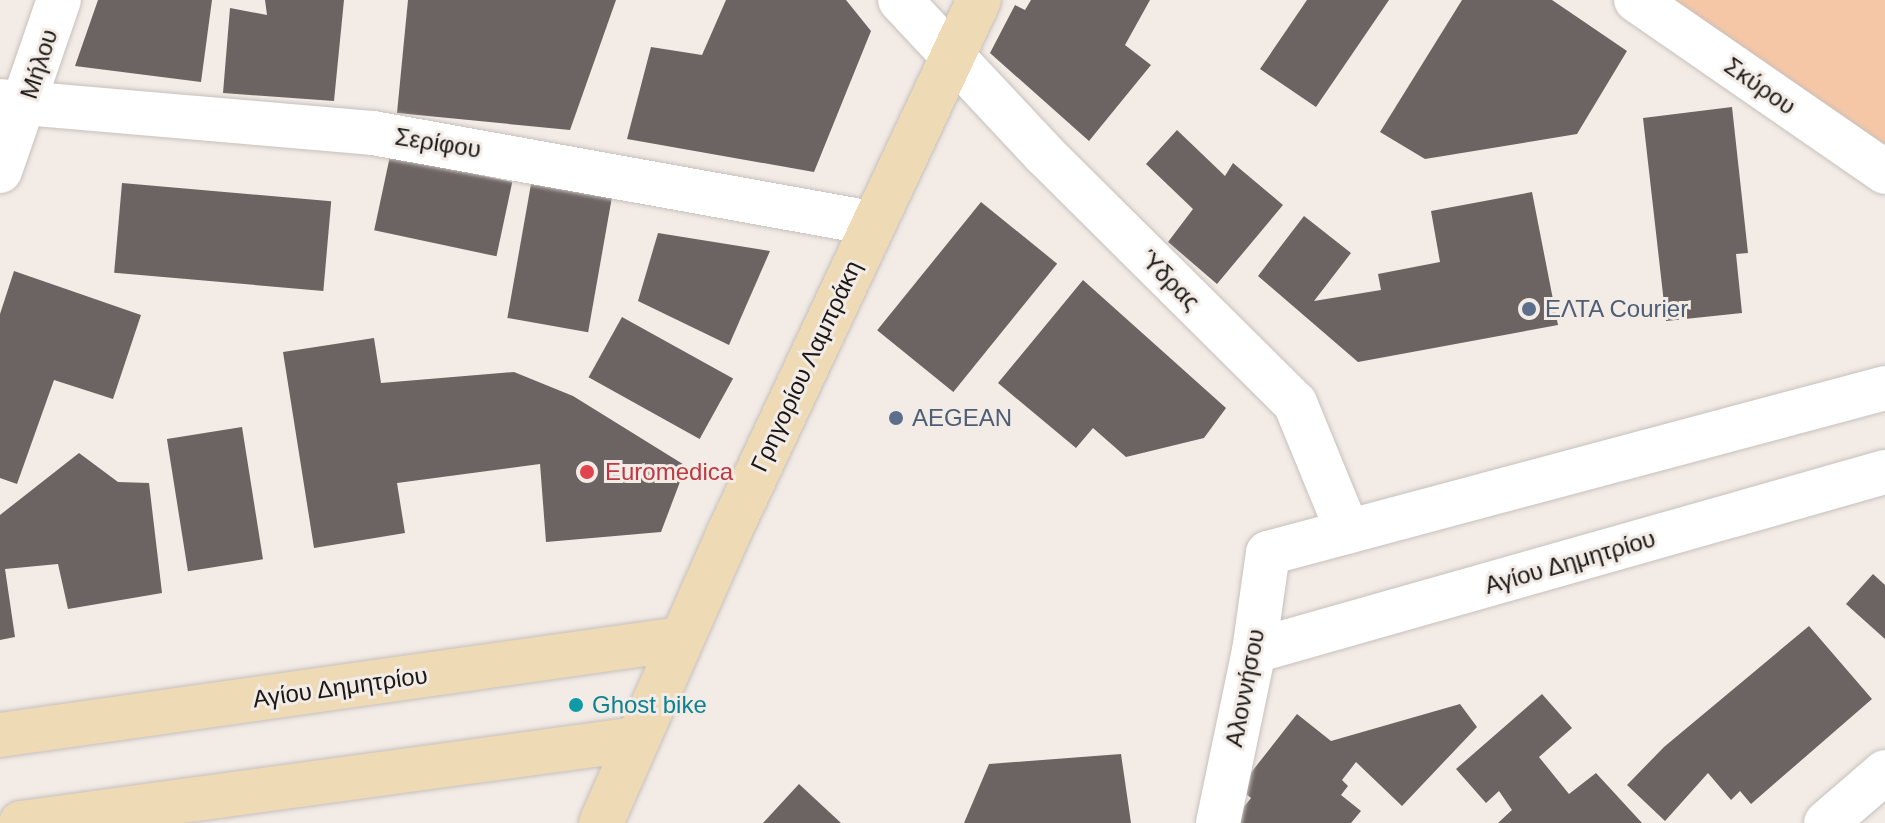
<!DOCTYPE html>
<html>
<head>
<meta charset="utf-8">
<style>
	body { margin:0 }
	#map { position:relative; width:1885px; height:823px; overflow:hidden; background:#f2ebe6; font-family:Helvetica,sans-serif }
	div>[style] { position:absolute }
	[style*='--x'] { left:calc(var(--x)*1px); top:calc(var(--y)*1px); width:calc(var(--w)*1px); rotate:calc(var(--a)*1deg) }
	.green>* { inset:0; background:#f6c7a7 }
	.building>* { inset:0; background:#6c6462; transform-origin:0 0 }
	.roads { filter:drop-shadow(0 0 2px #c7c0bc) drop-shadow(0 0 2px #c7c0bc) }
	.minor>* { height:44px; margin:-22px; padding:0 22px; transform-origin:22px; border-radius:22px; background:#fff }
	.tertiary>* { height:44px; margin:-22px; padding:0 22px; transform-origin:22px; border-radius:22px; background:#fff }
	.secondary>* { height:44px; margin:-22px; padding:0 22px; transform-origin:22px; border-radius:22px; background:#eedab5 }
	.dots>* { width:22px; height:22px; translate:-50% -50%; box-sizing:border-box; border:4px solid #f2ebe6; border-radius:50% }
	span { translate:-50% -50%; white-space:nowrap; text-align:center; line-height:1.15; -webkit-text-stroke:6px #f2ebe6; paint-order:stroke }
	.street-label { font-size:24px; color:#1b1917 }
	.service-label { font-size:24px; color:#4e5e75 }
	.left { translate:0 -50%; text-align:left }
	.health-label { font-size:24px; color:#be3a42 }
	.culture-label { font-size:24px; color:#0d838f }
</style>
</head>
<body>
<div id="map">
	<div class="green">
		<div style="clip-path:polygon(1653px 0,1885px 0,1885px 160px)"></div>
	</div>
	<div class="building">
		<div style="clip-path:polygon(98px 0,212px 0,201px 82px,75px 66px)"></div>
		<div style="clip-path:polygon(265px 0,344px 0,334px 101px,223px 93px,230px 8px,267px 15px)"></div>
		<div style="clip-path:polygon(408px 0,616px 0,570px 130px,397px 113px)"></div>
		<div style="clip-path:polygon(726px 0,846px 0,871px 31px,814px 172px,627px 139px,651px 47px,702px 55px)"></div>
		<div style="clip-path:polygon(1031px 0,1150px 0,1125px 45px,1151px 65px,1089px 141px,990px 53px,1015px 5px,1025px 10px)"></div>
		<div style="clip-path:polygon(1307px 0,1389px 0,1316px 107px,1260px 69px)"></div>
		<div style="clip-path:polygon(1462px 0,1552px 0,1627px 51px,1577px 134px,1425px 159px,1380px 132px)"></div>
		<div style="clip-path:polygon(1732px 107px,1748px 253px,1736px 254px,1742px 313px,1666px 321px,1643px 118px)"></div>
		<div style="clip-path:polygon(1177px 130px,1225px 176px,1233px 163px,1283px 205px,1217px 284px,1168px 242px,1193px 209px,1146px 164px)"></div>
		<div style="left:390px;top:156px;width:125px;height:76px;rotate:12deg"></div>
		<div style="left:122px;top:183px;width:210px;height:90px;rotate:5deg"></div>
		<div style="left:531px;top:184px;width:82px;height:136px;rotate:10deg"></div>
		<div style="clip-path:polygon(1532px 192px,1558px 325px,1358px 362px,1258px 276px,1304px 216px,1351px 253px,1314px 301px,1381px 290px,1378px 274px,1440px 262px,1431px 211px)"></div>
		<div style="left:981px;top:202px;width:98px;height:165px;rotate:39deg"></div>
		<div style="clip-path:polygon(658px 233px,770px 251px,729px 345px,638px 301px)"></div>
		<div style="clip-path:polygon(14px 271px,141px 315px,113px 399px,54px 380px,17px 484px,0 478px,0 314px)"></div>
		<div style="clip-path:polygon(1083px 280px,1226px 408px,1204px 438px,1126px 457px,1093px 428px,1076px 448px,998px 383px)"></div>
		<div style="left:622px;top:317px;width:127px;height:69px;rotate:29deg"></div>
		<div style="clip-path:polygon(374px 338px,381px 383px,514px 372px,573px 396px,686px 466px,661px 532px,546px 542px,540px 464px,397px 483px,405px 533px,314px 548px,283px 352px)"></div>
		<div style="left:242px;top:427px;width:134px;height:76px;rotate:81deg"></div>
		<div style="clip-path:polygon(79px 453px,118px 482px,149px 483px,162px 593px,68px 609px,58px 564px,5px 569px,15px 637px,0 640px,0 515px)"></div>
		<div style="clip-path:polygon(1873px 574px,1885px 585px,1885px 639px,1846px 604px)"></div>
		<div style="clip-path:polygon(1809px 626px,1872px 699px,1751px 804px,1740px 791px,1731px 800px,1708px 773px,1665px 821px,1627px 785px,1664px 747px)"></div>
		<div style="clip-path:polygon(1542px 694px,1572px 728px,1539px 757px,1569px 794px,1596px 773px,1642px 823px,1498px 823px,1512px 810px,1499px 791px,1486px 803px,1456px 769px)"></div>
		<div style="clip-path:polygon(1460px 704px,1477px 727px,1402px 806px,1356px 762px,1342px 780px,1348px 786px,1341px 795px,1361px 811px,1351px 823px,1231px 823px,1251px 798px,1239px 788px,1297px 714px,1331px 741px)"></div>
		<div style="clip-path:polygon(1121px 754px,1131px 823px,964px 823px,989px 764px)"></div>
		<div style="clip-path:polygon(799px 784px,841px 823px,763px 823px)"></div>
	</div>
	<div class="roads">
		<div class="minor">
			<div style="--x:900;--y:0;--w:211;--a:46.9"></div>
			<div style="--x:1044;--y:154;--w:354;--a:44.8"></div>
			<div style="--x:1295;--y:403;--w:139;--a:67.7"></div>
			<div style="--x:1636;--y:0;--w:303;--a:34.6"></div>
			<div style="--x:0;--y:101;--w:374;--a:4.9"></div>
			<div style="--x:373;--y:133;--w:506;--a:10.24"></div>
			<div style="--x:0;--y:171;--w:181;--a:-71"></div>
			<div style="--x:1218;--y:823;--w:176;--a:-78.2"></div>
			<div style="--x:1254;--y:651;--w:99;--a:-81.9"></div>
			<div style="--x:1826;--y:823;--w:78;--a:-40.8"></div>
		</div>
		<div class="tertiary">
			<div style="--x:1268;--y:553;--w:639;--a:-14.97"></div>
			<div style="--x:1254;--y:651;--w:656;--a:-15.84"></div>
		</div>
		<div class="secondary">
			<div style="--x:0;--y:735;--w:687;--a:-8.04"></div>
			<div style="--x:21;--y:823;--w:622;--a:-7.77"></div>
			<div style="--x:601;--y:823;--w:313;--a:-66.2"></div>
			<div style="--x:727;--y:537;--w:593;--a:-64.86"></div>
		</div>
	</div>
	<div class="dots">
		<div style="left:1529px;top:309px;background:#5c6f8a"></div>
		<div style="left:896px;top:418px;background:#5c6f8a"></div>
		<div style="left:587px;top:472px;background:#e0444e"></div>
		<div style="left:576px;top:705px;background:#0f9aa8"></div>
	</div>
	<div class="street-label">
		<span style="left:39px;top:64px;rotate:-72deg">Μήλου</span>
		<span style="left:1760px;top:86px;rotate:35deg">Σκύρου</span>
		<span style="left:438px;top:143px;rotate:9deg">Σερίφου</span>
		<span style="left:1170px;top:280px;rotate:45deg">Ύδρας</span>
		<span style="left:806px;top:366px;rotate:-65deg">Γρηγορίου Λαμπράκη</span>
		<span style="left:1570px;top:562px;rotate:-16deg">Αγίου Δημητρίου</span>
		<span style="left:340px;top:687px;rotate:-8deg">Αγίου Δημητρίου</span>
		<span style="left:1245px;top:688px;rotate:-79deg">Αλοννήσου</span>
	</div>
	<div class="service-label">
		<span class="left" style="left:1545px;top:309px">ΕΛΤΑ Courier</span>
		<span class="left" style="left:912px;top:418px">AEGEAN</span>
	</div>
	<div class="health-label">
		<span class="left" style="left:605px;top:472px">Euromedica</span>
	</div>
	<div class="culture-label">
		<span class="left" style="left:592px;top:705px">Ghost bike</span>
	</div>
</div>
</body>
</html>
